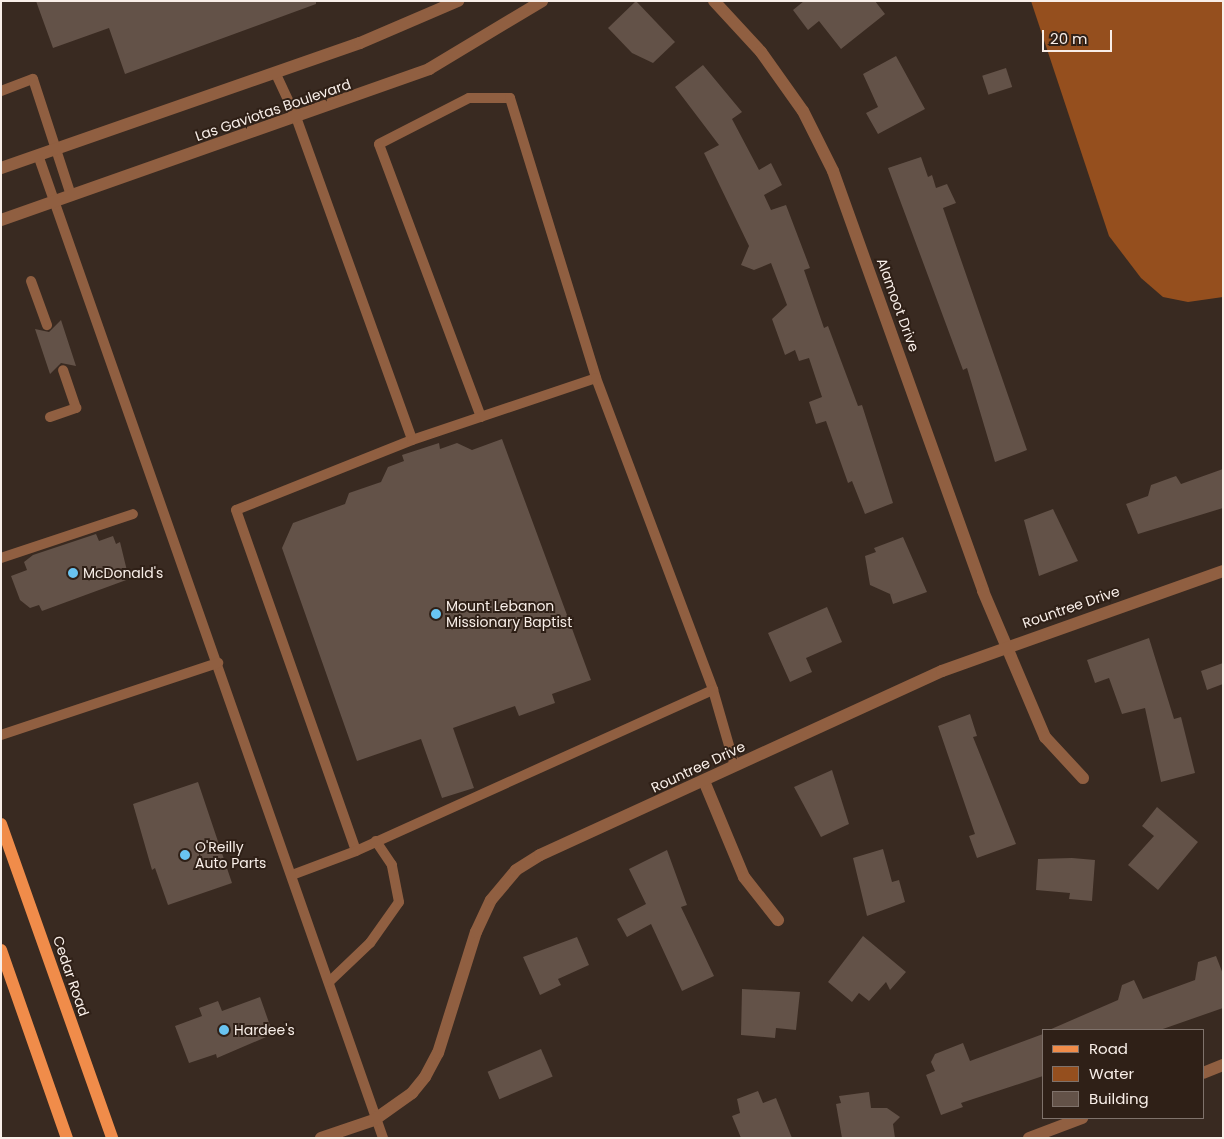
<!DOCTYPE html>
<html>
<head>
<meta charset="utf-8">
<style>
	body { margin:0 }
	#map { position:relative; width:1224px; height:1139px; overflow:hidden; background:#392a21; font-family:Poppins,sans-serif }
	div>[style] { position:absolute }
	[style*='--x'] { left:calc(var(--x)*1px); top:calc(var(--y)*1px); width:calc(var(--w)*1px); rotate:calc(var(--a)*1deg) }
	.water>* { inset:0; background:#954f1e }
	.building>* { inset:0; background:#635248; transform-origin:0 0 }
	.service>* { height:10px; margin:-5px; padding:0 5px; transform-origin:5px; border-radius:5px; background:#905f41 }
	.minor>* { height:12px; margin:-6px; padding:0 6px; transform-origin:6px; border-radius:6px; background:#905f41 }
	.primary>* { height:12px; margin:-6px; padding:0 6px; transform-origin:6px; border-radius:6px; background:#f08c4a }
	.dots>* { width:14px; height:14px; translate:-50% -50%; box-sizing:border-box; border:2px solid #2f2017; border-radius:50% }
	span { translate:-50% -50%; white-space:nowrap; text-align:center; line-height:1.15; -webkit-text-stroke:4px #2f2017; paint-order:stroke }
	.street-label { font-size:14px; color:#f8eee8 }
	.poi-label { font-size:14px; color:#f8eee8 }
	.left { translate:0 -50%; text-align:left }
	.frame { position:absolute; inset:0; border:2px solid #f8eee8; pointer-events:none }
	.legend { position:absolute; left:1042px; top:1029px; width:162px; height:90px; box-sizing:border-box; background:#2f2017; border:1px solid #7f726b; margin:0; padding:6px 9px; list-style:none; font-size:15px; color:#f8eee8 }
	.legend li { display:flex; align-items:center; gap:10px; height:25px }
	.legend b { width:25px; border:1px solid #7f726b }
	.scale { position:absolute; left:1042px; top:30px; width:70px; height:22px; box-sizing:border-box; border:2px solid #f8eee8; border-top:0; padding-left:6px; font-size:15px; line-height:18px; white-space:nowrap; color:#f8eee8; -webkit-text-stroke:4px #2f2017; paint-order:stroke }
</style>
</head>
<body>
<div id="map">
	<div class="water">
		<div style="clip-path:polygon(1031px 1px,1223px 1px,1223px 297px,1188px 302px,1163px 297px,1141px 278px,1109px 236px)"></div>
	</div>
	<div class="building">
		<div style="clip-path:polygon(36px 1px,316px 1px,316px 4px,125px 74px,109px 28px,53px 48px)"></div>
		<div style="clip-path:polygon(636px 1px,675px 42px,653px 63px,632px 53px,608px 28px)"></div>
		<div style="clip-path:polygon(804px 1px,875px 1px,885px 14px,841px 49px,819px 21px,808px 30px,793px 10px)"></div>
		<div style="clip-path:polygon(896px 56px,925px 109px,878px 134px,866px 113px,878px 107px,863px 74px)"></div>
		<div style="clip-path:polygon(703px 65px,742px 112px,732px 119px,759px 170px,771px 163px,782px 185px,764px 195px,771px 210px,786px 205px,810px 268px,804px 270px,824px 328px,828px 326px,858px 406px,862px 405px,893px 503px,865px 514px,852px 481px,848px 483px,826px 421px,816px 424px,809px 402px,822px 397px,809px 358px,799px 361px,795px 350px,785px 355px,772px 319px,787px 305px,771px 263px,754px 270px,741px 265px,749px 246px,704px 153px,719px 145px,675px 87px)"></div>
		<div style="left:1006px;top:68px;width:20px;height:25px;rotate:72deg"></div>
		<div style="clip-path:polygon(921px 157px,928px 177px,932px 175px,936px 188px,947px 184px,956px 203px,943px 208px,1027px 450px,995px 462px,967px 368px,963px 370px,888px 168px)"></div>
		<div style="clip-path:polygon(61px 320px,76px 366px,61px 363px,50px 374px,35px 329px,49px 332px)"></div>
		<div style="clip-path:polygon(502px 439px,591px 680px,552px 694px,555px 703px,519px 716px,515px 706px,453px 728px,474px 788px,442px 798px,421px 739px,357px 761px,282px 548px,293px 523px,345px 504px,349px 493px,381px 482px,388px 467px,404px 461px,402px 455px,439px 443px,440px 449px,457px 443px,472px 450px)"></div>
		<div style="clip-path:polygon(1223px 469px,1223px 508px,1138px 534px,1126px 504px,1148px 496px,1151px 485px,1176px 476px,1181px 484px)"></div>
		<div style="clip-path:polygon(1053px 509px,1078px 561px,1039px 576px,1024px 520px)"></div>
		<div style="clip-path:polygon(96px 534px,99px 541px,113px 536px,116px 544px,120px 542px,129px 579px,42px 611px,39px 605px,30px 608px,20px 600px,11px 576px,27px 570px,24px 562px,33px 555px)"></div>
		<div style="clip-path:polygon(903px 537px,927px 592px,893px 604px,890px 594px,870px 585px,865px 556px,876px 552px,874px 548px)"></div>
		<div style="clip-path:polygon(827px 607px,842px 642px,806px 658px,812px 672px,790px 682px,768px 633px)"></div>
		<div style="clip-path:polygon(1149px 638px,1174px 719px,1181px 717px,1195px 773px,1161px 782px,1145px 708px,1122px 714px,1109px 678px,1095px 683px,1087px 660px)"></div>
		<div style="clip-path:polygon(1223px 663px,1223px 684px,1207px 690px,1201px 671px)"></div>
		<div style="clip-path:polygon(970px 714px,977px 736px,973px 737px,1016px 844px,977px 858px,969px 836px,975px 834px,938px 726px)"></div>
		<div style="clip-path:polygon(832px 770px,849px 824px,821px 837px,794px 787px)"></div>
		<div style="clip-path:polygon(198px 782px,232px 883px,168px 905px,155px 868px,152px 870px,133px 804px)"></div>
		<div style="clip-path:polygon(1157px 807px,1198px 842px,1158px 890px,1128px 865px,1154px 836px,1142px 826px)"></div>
		<div style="clip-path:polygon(883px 849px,892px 882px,899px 880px,905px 902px,867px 916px,853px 858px)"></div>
		<div style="clip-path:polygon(667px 850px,687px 905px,681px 907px,714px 976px,682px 991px,651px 924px,627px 937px,617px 919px,646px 904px,629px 869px)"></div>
		<div style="clip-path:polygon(1072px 858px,1095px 860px,1092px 901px,1069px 899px,1070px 893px,1036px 890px,1038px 859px)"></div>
		<div style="clip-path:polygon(863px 936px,906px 972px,890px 990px,886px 982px,869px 1001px,859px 993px,852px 1002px,828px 982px)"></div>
		<div style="clip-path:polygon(577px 937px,589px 965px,558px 979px,561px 985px,540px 995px,523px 957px)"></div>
		<div style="clip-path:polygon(1216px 956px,1223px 974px,1223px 1008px,1160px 1030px,1049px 1030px,1118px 1000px,1122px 985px,1134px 980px,1143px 999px,1195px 980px,1198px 962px)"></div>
		<div style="clip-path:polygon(742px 989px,800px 992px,796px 1030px,776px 1028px,775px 1038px,741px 1035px)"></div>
		<div style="clip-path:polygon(260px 997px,273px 1034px,217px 1058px,216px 1054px,189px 1063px,175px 1026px,202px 1016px,199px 1008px,218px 1001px,222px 1011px)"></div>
		<div style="clip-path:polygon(1043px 1034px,1043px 1076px,961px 1103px,963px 1107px,941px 1115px,926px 1075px,935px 1071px,931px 1062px,935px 1054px,963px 1043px,970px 1061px)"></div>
		<div style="left:541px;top:1049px;width:30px;height:58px;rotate:67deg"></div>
		<div style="clip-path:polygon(758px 1091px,763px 1103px,776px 1098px,792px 1138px,741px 1138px,732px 1116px,740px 1113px,737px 1099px)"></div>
		<div style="clip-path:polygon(869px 1092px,871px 1108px,887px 1108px,900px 1117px,893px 1124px,895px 1138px,842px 1138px,836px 1104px,841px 1103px,839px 1096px)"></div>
	</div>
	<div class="service">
		<div style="--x:275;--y:72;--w:50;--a:65"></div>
		<div style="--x:296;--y:117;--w:343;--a:70.2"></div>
		<div style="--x:412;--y:440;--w:189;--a:158.3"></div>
		<div style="--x:236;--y:510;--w:361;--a:70.6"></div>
		<div style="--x:356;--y:851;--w:68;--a:159.4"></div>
		<div style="--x:1;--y:91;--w:34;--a:-21"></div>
		<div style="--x:33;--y:79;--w:122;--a:71.9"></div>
		<div style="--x:38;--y:155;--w:1042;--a:70.66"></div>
		<div style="--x:31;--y:281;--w:47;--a:70"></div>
		<div style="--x:50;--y:417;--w:28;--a:-19"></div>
		<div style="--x:76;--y:408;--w:40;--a:-108.9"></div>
		<div style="--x:481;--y:417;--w:291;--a:-110.5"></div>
		<div style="--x:379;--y:144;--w:101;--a:-27.1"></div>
		<div style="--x:469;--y:98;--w:41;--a:0"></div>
		<div style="--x:510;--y:98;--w:293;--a:72.9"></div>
		<div style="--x:412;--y:440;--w:194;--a:-18.6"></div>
		<div style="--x:596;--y:378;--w:333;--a:69.4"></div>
		<div style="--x:1;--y:558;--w:139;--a:-18.4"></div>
		<div style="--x:1;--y:735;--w:229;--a:-18.4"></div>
		<div style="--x:356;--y:851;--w:392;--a:-24.3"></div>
		<div style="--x:713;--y:690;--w:79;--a:73.9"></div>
		<div style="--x:329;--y:982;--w:57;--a:-43.6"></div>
		<div style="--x:370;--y:943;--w:50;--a:-54.7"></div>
		<div style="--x:399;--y:902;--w:38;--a:-101"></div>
		<div style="--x:392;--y:865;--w:29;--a:-124"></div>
	</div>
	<div class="minor">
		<div style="--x:714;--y:1;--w:69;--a:47.3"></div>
		<div style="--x:761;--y:52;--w:72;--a:54.6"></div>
		<div style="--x:803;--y:111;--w:67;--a:63.4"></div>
		<div style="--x:833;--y:171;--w:446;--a:70.3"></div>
		<div style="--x:983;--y:591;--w:159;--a:67"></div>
		<div style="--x:1045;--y:737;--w:56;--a:47.2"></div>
		<div style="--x:1;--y:168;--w:380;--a:-19.2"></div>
		<div style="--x:360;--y:43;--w:107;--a:-23.2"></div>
		<div style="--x:1;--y:220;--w:454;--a:-19.4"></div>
		<div style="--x:429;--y:69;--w:132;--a:-31"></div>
		<div style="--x:704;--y:781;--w:104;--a:67.4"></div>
		<div style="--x:744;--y:877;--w:55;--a:51.7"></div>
		<div style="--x:1203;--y:1073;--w:22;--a:-22"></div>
		<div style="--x:321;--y:1138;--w:56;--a:-18.8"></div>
		<div style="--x:374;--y:1120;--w:47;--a:-35.4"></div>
		<div style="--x:412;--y:1093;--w:21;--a:-51"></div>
		<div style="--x:425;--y:1077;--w:27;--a:-62"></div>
		<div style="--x:438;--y:1053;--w:127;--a:-72.6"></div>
		<div style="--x:476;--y:932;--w:35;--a:-65"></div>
		<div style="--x:491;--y:900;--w:39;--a:-50"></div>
		<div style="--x:516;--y:870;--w:28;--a:-32"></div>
		<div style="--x:540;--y:855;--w:442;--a:-24.6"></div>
		<div style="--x:942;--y:671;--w:298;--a:-19.6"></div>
		<div style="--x:1029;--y:1138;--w:57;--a:-20.7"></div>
	</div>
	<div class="primary">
		<div style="--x:1;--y:824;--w:333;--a:70.5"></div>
		<div style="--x:1;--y:950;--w:199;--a:70.7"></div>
	</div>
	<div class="dots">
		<div style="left:73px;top:573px;background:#69c4f1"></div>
		<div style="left:436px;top:614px;background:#69c4f1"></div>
		<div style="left:185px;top:855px;background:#69c4f1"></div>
		<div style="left:224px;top:1030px;background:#69c4f1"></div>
	</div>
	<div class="street-label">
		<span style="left:273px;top:110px;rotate:-19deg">Las Gaviotas Boulevard</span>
		<span style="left:898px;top:305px;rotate:70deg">Alamoot Drive</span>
		<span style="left:1071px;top:607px;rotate:-19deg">Rountree Drive</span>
		<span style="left:698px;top:767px;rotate:-25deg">Rountree Drive</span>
		<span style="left:71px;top:976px;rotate:71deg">Cedar Road</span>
	</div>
	<div class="poi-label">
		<span class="left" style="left:83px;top:573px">McDonald's</span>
		<span class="left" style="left:446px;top:614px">Mount Lebanon<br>Missionary Baptist</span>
		<span class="left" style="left:195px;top:855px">O'Reilly<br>Auto Parts</span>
		<span class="left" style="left:234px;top:1030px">Hardee's</span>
	</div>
	<div class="frame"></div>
	<ul class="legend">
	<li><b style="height:6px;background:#f08c4a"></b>Road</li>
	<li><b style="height:14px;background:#954f1e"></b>Water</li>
	<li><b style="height:14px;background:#635248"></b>Building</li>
	</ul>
	<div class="scale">20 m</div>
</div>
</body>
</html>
